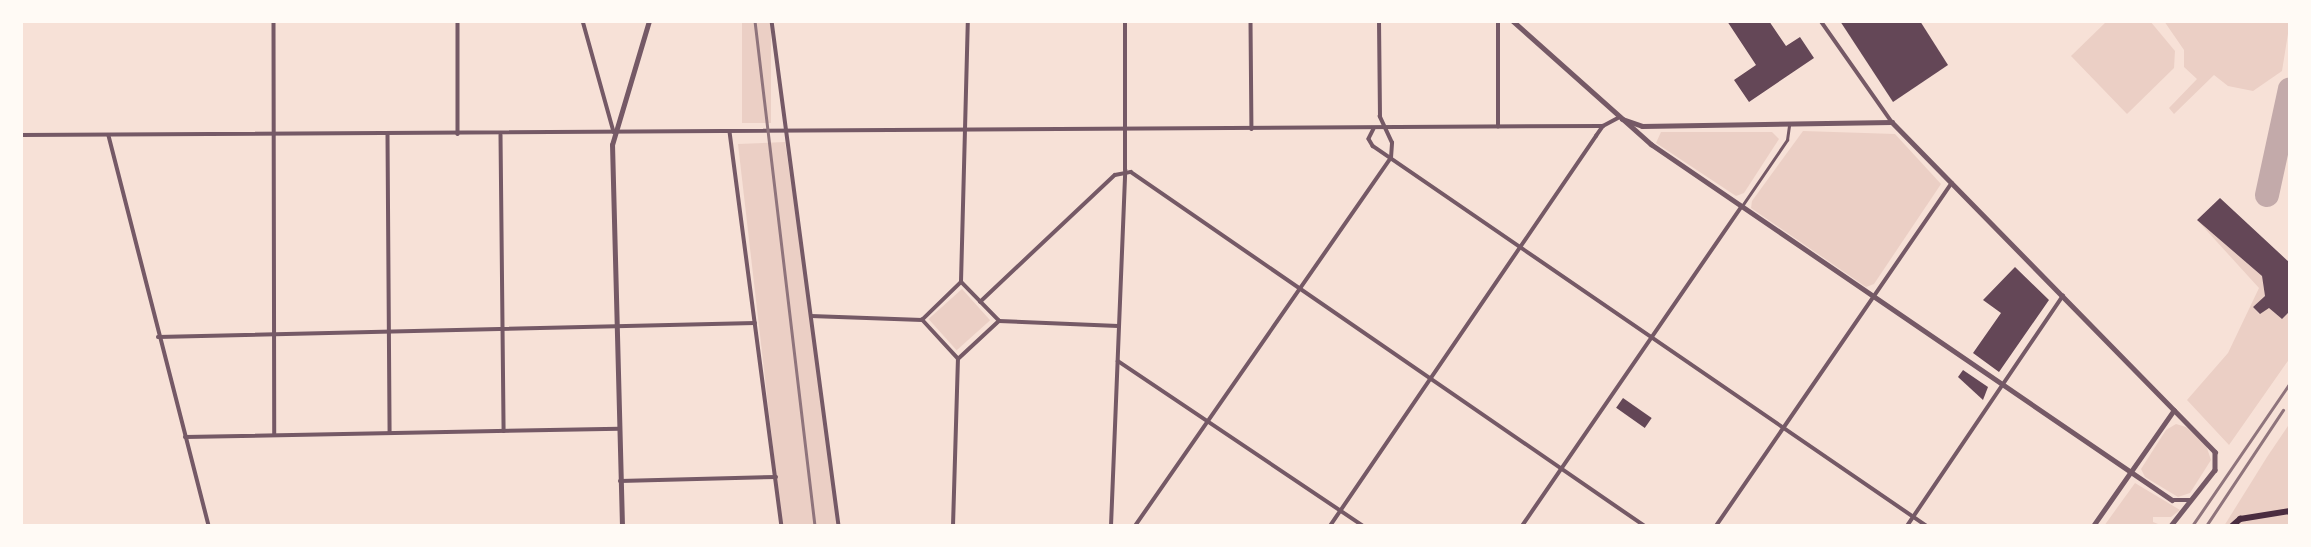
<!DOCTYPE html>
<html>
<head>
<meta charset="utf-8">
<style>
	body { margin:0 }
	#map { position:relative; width:2311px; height:547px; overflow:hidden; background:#f7e1d7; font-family:"PT Sans Narrow",sans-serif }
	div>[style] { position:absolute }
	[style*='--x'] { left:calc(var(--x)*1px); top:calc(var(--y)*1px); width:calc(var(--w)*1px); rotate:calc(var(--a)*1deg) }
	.green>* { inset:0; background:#ebcfc5; transform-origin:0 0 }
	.taxiway>* { height:24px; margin:-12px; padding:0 12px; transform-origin:12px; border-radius:12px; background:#c3aaaa }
	.building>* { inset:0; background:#644757; transform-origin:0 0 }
	.pedestrian>* { height:2.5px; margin:-1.25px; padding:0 1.25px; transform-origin:1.25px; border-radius:1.25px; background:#755966 }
	.minor>* { height:3.5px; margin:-1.75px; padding:0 1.75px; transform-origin:1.75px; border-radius:1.75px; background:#755966 }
	.tertiary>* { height:4.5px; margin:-2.25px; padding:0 2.25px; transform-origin:2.25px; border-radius:2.25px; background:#755966 }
	.primary>* { height:6px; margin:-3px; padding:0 3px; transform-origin:3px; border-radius:3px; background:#4a2c40 }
	.rail>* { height:2.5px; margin:-1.25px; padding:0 1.25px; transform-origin:1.25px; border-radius:1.25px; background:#8f747c }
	span { translate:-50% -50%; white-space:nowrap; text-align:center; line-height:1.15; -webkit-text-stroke:5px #fffaf5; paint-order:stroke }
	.frame { position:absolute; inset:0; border:23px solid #fffaf5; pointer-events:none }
</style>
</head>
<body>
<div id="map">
	<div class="green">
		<div style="left:742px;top:21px;width:29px;height:102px"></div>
		<div style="clip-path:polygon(2107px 21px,2150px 21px,2175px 51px,2174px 68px,2127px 114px,2071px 56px)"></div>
		<div style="clip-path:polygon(2164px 21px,2290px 21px,2282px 71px,2253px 91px,2228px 86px,2214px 75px,2174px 114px,2169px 108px,2197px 79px,2184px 67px,2184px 50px)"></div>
		<div style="clip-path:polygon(1803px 131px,1895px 134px,1941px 184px,1874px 284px,1866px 287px,1751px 208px,1752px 201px)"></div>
		<div style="clip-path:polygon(1661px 132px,1772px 132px,1779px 139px,1744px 193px,1736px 196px,1656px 143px)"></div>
		<div style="clip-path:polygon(785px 142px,811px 316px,839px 526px,782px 526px,738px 144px)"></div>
		<div style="clip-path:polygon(2197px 220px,2262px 276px,2265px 296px,2253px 307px,2259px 314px,2269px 308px,2282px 319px,2290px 311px,2290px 358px,2229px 445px,2187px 400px,2228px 353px,2259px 288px)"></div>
		<div style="left:962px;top:289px;width:42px;height:45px;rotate:48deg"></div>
		<div style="clip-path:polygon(2290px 423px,2290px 526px,2224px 526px,2267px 457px)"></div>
		<div style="clip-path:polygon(2176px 424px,2186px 427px,2206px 445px,2211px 460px,2190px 493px,2178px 497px,2145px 477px,2141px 469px,2166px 430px)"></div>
		<div style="clip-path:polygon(2135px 483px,2180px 510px,2171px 517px,2153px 517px,2153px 522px,2163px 526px,2104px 526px)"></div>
	</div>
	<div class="taxiway">
		<div style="--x:2267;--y:195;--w:108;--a:-77.8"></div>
	</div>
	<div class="building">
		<div style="clip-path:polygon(1727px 21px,1769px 21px,1786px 46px,1800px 37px,1814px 58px,1749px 102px,1734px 80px,1756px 65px)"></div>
		<div style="clip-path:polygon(1840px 21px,1920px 21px,1948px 65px,1893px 102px)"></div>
		<div style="clip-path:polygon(2220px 198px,2290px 263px,2290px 311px,2282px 319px,2269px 308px,2260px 314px,2253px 307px,2265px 296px,2262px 276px,2197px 220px)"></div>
		<div style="clip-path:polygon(2015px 267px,2049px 300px,1999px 372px,1973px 353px,2001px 313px,1983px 300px)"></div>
		<div style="clip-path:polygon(1963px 370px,1988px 387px,1983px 400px,1958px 377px)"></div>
		<div style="left:1623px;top:398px;width:35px;height:12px;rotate:35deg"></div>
	</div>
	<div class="pedestrian">
		<div style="--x:1742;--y:206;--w:80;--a:-55.7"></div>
		<div style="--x:1787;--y:140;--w:15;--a:-82"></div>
	</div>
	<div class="minor">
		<div style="--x:274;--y:21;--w:414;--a:89.9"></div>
		<div style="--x:458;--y:21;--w:113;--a:90"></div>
		<div style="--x:583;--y:21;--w:115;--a:74.4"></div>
		<div style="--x:772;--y:21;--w:509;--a:82.44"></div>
		<div style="--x:1251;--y:21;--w:108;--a:89.5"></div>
		<div style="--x:1821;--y:21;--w:123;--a:54.9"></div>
		<div style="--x:1498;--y:127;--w:106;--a:-90"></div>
		<div style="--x:1374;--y:129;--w:11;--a:117"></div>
		<div style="--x:1369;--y:139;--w:8;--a:60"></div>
		<div style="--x:1373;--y:146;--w:672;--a:34.45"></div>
		<div style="--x:730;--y:132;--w:397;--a:82.5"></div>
		<div style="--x:21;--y:135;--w:1582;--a:-0.33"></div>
		<div style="--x:388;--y:135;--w:298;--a:89.6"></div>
		<div style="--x:501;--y:135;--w:296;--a:89.4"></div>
		<div style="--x:109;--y:136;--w:403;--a:75.6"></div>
		<div style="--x:961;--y:282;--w:261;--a:-88.5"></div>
		<div style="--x:980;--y:302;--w:185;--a:-43.3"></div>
		<div style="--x:1115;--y:175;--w:16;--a:-11"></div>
		<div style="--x:1131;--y:172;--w:624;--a:34.56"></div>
		<div style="--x:811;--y:316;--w:111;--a:2.1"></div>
		<div style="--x:999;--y:321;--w:119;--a:2.4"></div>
		<div style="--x:158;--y:337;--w:597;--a:-1.34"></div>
		<div style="--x:958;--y:359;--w:56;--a:-42.8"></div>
		<div style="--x:999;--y:321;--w:54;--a:-134.3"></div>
		<div style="--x:958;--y:359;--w:53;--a:-132.7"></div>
		<div style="--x:922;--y:320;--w:53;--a:-44.2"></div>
		<div style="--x:1118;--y:361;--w:296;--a:33.9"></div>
		<div style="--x:185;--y:437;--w:434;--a:-1.1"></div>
		<div style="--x:620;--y:481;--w:156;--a:-1.5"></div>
		<div style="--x:953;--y:526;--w:167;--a:-88.3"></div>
		<div style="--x:1111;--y:526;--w:356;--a:-87.7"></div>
		<div style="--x:1125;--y:170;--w:149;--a:-90"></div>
		<div style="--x:1135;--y:526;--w:448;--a:-55.2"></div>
		<div style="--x:1391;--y:158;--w:15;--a:-86"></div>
		<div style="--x:1392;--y:143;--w:29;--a:-115"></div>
		<div style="--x:1380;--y:117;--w:96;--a:-90.6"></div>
		<div style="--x:1330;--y:526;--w:472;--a:-55.7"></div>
		<div style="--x:1596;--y:136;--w:12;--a:-55"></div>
		<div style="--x:1603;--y:126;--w:17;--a:-28"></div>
		<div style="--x:1522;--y:526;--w:387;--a:-55.5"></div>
		<div style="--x:1716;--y:526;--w:416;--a:-55.5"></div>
		<div style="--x:1907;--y:526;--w:278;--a:-55.9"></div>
	</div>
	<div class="tertiary">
		<div style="--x:1513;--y:21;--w:185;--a:41.7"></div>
		<div style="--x:1651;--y:144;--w:631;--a:34.34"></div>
		<div style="--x:2172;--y:500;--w:19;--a:0"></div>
		<div style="--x:1622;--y:119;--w:21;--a:19"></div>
		<div style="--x:1642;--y:126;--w:250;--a:-0.9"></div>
		<div style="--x:1892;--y:122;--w:462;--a:45.6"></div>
		<div style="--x:2215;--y:452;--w:18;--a:90"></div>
		<div style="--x:2215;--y:470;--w:71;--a:128.2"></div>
		<div style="--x:622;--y:526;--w:381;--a:-91.5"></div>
		<div style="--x:612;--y:145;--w:129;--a:-73.4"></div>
		<div style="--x:2093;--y:526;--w:141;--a:-55.1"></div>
	</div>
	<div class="primary">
		<div style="--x:2232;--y:526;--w:11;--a:-41"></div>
		<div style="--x:2240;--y:519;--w:51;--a:-9.1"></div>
	</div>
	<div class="rail">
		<div style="--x:755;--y:21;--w:509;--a:83.22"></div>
		<div style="--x:2192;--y:526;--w:173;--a:-55.6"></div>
		<div style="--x:2206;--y:526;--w:139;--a:-56.4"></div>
	</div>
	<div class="frame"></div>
</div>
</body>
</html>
